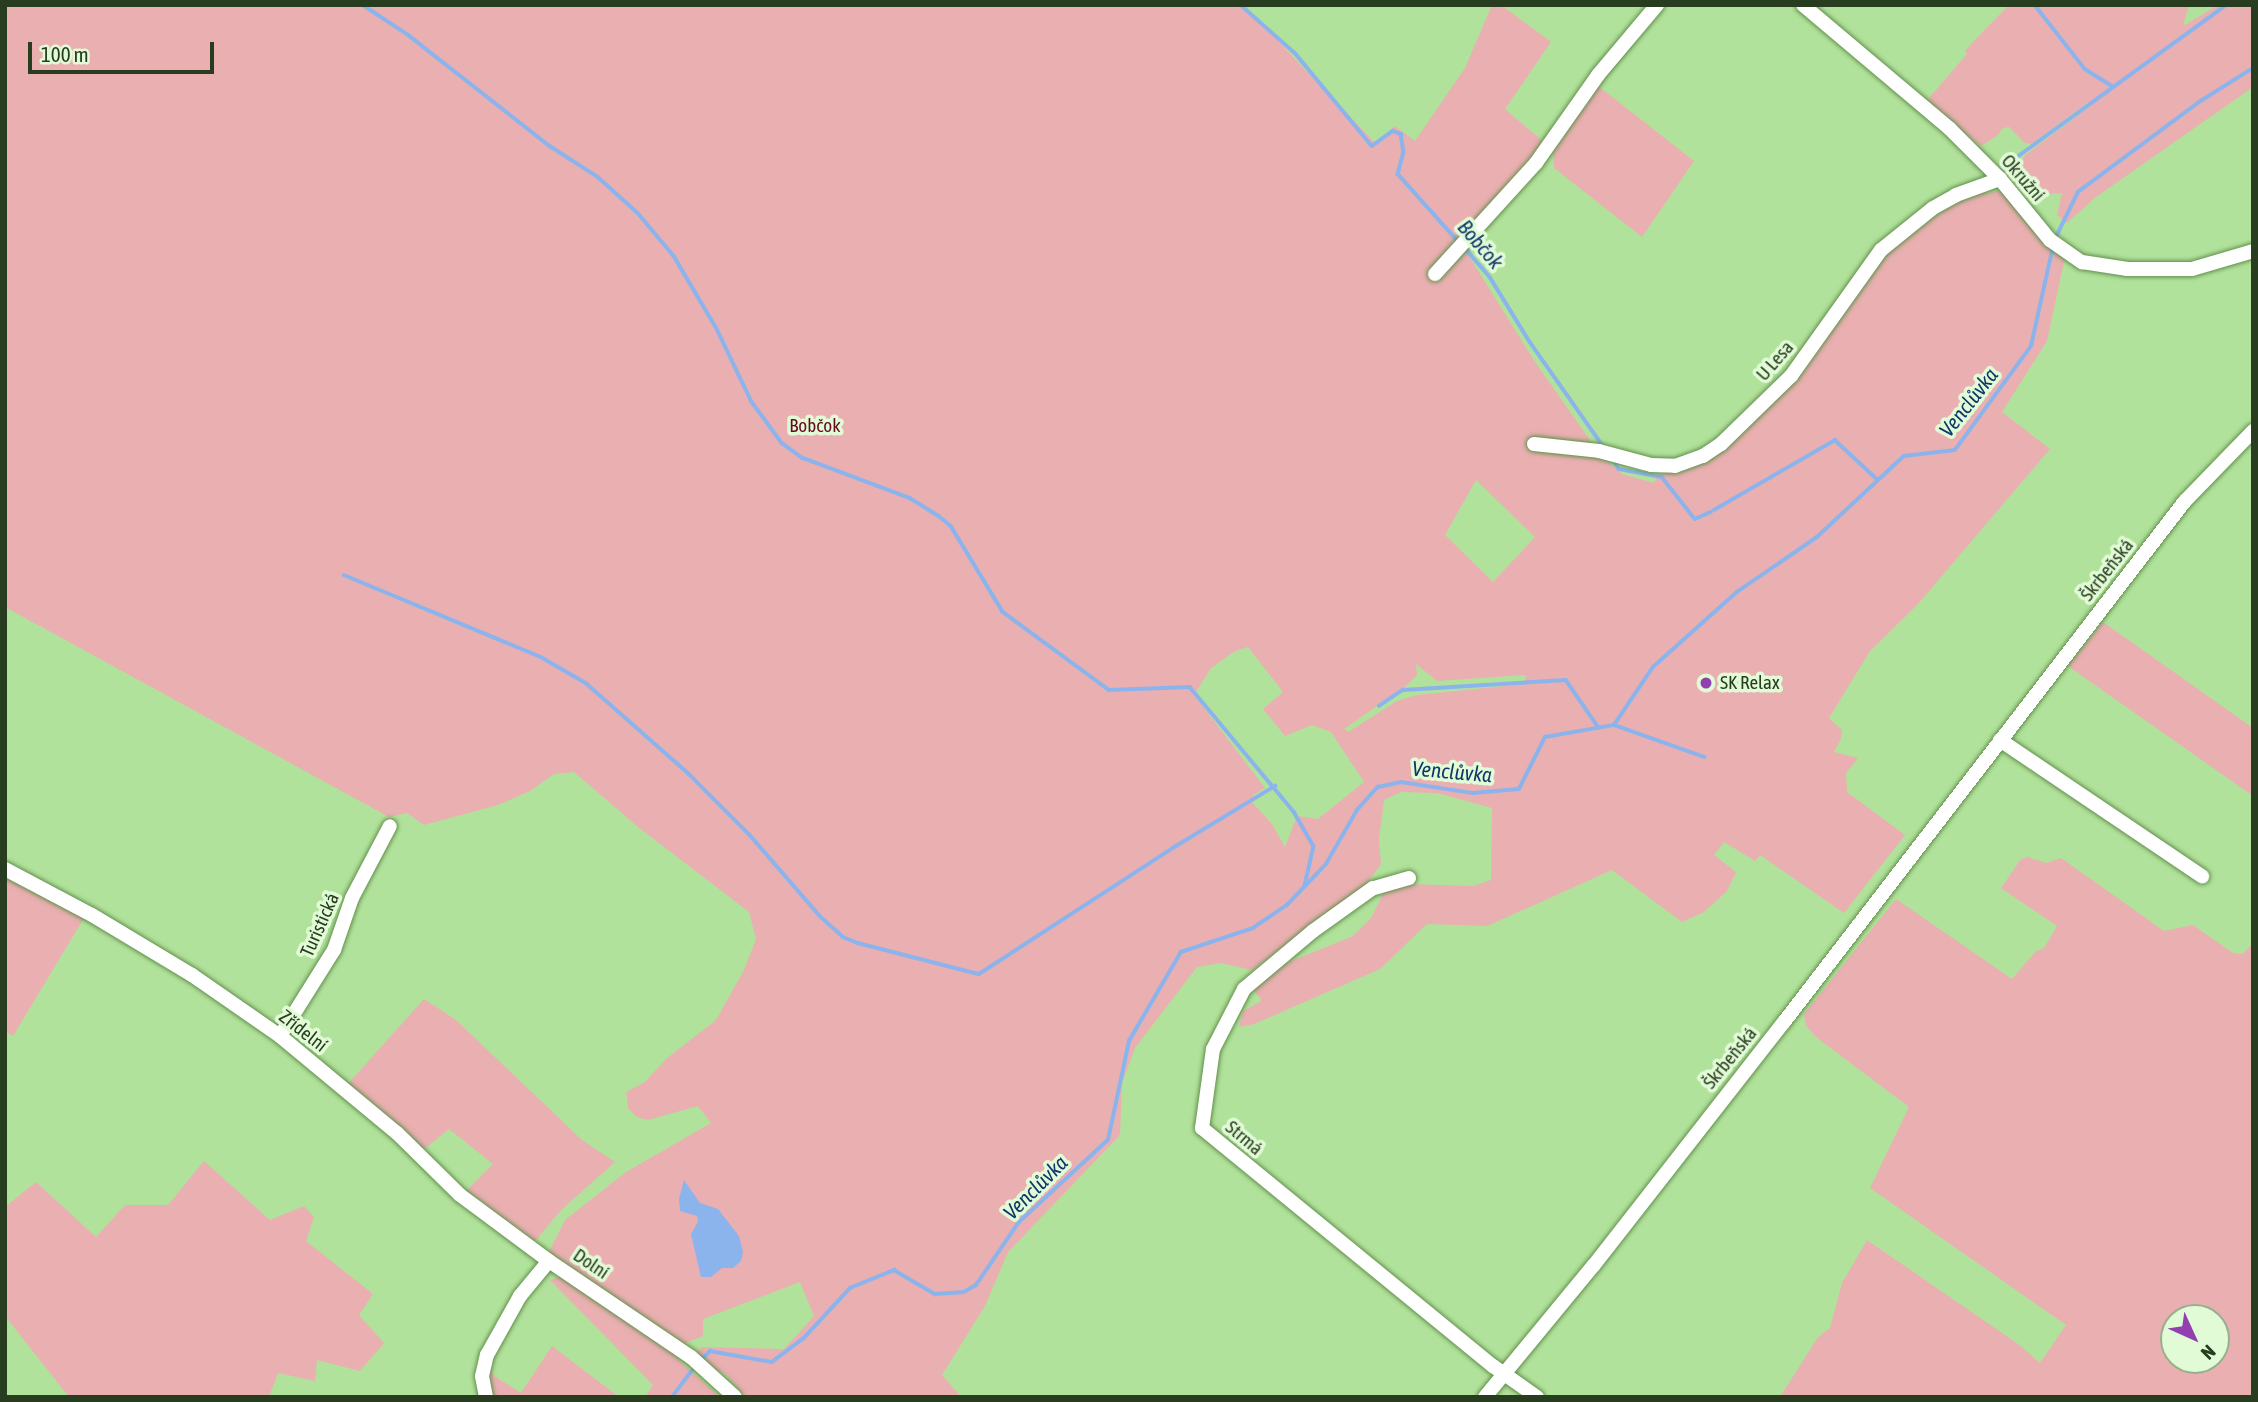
<!DOCTYPE html>
<html>
<head>
<meta charset="utf-8">
<style>
	body { margin:0 }
	#map { position:relative; width:2258px; height:1402px; overflow:hidden; background:#b1e29b; font-family:"Asap Condensed",sans-serif }
	div>[style] { position:absolute }
	[style*='--x'] { left:calc(var(--x)*1px); top:calc(var(--y)*1px); width:calc(var(--w)*1px); rotate:calc(var(--a)*1deg) }
	.green>* { inset:0; background:#eaafb1 }
	.water>* { inset:0; background:#8bb4ed }
	.stream>* { height:3.5px; margin:-1.75px; padding:0 1.75px; transform-origin:1.75px; border-radius:1.75px; background:#8bb4ed }
	.roads { filter:drop-shadow(0 0 2px #63904d) drop-shadow(0 0 2px #63904d) }
	.minor>* { height:14px; margin:-7px; padding:0 7px; transform-origin:7px; border-radius:7px; background:#fff }
	.dots>* { width:19px; height:19px; translate:-50% -50%; box-sizing:border-box; border:4px solid #e2fbd7; border-radius:50% }
	span { translate:-50% -50%; white-space:nowrap; text-align:center; line-height:1.15; -webkit-text-stroke:7px #e2fbd7; paint-order:stroke }
	.street-label { font-size:19px; color:#283c1f }
	.park-label { font-size:19px; color:#660a1f }
	.poi-label { font-size:19px; color:#283c1f }
	.left { translate:0 -50%; text-align:left }
	.water-label { font-size:21px; color:#0f3769; font-style:italic }
	.frame { position:absolute; inset:0; border:7px solid #283c1f; pointer-events:none }
	.north { position:absolute; left:2160px; top:1304px; width:70px; height:70px; box-sizing:border-box; background:#e2fbd7; border:2px solid #98af8d; border-radius:50%; rotate:135deg; font-size:19px; font-weight:700; line-height:28px; text-align:center; color:#283c1f }
	.north::after { content:''; display:block; margin:auto; width:24px; height:32px; background:#9240af; clip-path:polygon(50% 0,100% 100%,50% 72%,0 100%) }
	.scale { position:absolute; left:28px; top:42px; width:186px; height:32px; box-sizing:border-box; border:4px solid #283c1f; border-top:0; padding-left:9px; font-size:21px; line-height:24px; white-space:nowrap; color:#283c1f; -webkit-text-stroke:5px #e2fbd7; paint-order:stroke }
</style>
</head>
<body>
<div id="map">
	<div class="green">
		<div style="clip-path:polygon(evenodd,5px 5px,1244px 5px,1375px 143px,1395px 126px,1415px 141px,1465px 68px,1492px 5px,1501px 5px,1551px 42px,1505px 109px,1546px 144px,1469px 228px,1470px 258px,1535px 362px,1592px 443px,1540px 441px,1529px 451px,1605px 459px,1622px 474px,1654px 483px,1658px 474px,1690px 469px,1722px 448px,1889px 251px,1945px 209px,1971px 195px,2003px 191px,2065px 257px,2047px 341px,2002px 412px,2050px 449px,1918px 604px,1870px 651px,1829px 718px,1842px 730px,1841px 738px,1834px 752px,1858px 758px,1846px 773px,1847px 792px,1905px 835px,1844px 913px,1760px 855px,1755px 861px,1724px 842px,1714px 855px,1736px 872px,1727px 891px,1704px 912px,1682px 922px,1612px 870px,1487px 926px,1427px 924px,1380px 969px,1254px 1024px,1239px 1027px,1243px 1011px,1260px 1002px,1261px 999px,1249px 986px,1267px 971px,1353px 936px,1371px 918px,1384px 892px,1406px 884px,1473px 886px,1491px 880px,1492px 808px,1437px 793px,1401px 792px,1384px 800px,1379px 839px,1381px 864px,1362px 890px,1252px 970px,1221px 963px,1197px 967px,1135px 1048px,1122px 1083px,1120px 1135px,1008px 1252px,985px 1306px,942px 1375px,961px 1397px,746px 1397px,724px 1373px,706px 1365px,694px 1354px,702px 1347px,784px 1349px,814px 1316px,800px 1282px,703px 1319px,703px 1336px,683px 1344px,649px 1322px,683px 1364px,720px 1397px,645px 1397px,653px 1385px,550px 1280px,570px 1273px,549px 1252px,565px 1220px,626px 1172px,711px 1123px,698px 1106px,648px 1120px,637px 1117px,628px 1108px,626px 1092px,645px 1082px,666px 1059px,716px 1020px,744px 970px,756px 939px,749px 912px,638px 827px,574px 772px,554px 774px,530px 791px,498px 805px,424px 825px,407px 813px,389px 817px,5px 607px,5px 5px,1476px 480px,1535px 537px,1493px 582px,1445px 535px,1476px 480px,5px 5px,1248px 647px,1283px 692px,1263px 709px,1285px 736px,1312px 725px,1331px 732px,1364px 782px,1318px 819px,1297px 816px,1285px 847px,1272px 824px,1252px 802px,1253px 795px,1265px 788px,1194px 695px,1211px 668px,1235px 651px,1248px 647px,5px 5px,1416px 664px,1437px 681px,1526px 675px,1524px 684px,1417px 695px,1397px 701px,1348px 732px,1344px 729px,1407px 685px,1417px 675px,1416px 664px)"></div>
		<div style="clip-path:polygon(2009px 5px,2189px 5px,2183px 26px,2218px 5px,2253px 5px,2253px 87px,2096px 197px,2067px 223px,2057px 215px,2062px 193px,2050px 194px,2030px 182px,2020px 170px,2021px 162px,2025px 155px,2092px 105px,2087px 103px,2031px 144px,2025px 143px,2009px 127px,2003px 128px,1997px 136px,1981px 146px,1928px 103px,1929px 98px,1967px 54px,1965px 51px,1972px 43px)"></div>
		<div style="clip-path:polygon(1597px 85px,1694px 161px,1642px 237px,1554px 168px,1553px 154px,1557px 142px)"></div>
		<div style="clip-path:polygon(2103px 622px,2253px 728px,2253px 796px,2068px 666px)"></div>
		<div style="clip-path:polygon(evenodd,2028px 857px,2046px 863px,2061px 858px,2164px 931px,2193px 925px,2233px 953px,2243px 954px,2253px 943px,2253px 1397px,1780px 1397px,1818px 1337px,1830px 1328px,1842px 1283px,1867px 1240px,2018px 1344px,2040px 1363px,2066px 1325px,1870px 1188px,1909px 1107px,1816px 1037px,1806px 1026px,1804px 1014px,1896px 899px,2012px 979px,2035px 952px,2044px 948px,2057px 926px,2001px 888px,2021px 859px,2028px 857px,2174px 1318px,2216px 1318px,2216px 1360px,2174px 1360px,2174px 1318px)"></div>
		<div style="clip-path:polygon(5px 874px,84px 918px,13px 1036px,5px 1031px)"></div>
		<div style="clip-path:polygon(424px 999px,456px 1020px,582px 1140px,615px 1162px,561px 1210px,536px 1240px,525px 1239px,465px 1192px,493px 1164px,449px 1129px,423px 1150px,347px 1085px)"></div>
		<div style="clip-path:polygon(204px 1161px,270px 1220px,304px 1206px,314px 1217px,306px 1241px,373px 1294px,359px 1315px,384px 1343px,360px 1371px,317px 1360px,315px 1381px,278px 1373px,269px 1397px,69px 1397px,5px 1316px,5px 1207px,36px 1182px,96px 1237px,125px 1205px,168px 1205px)"></div>
		<div style="clip-path:polygon(552px 1346px,619px 1397px,493px 1397px,489px 1389px,490px 1365px,494px 1376px,521px 1393px)"></div>
	</div>
	<div class="water">
		<div style="clip-path:polygon(684px 1180px,700px 1203px,718px 1209px,739px 1236px,743px 1252px,741px 1261px,733px 1268px,722px 1268px,711px 1277px,701px 1277px,691px 1234px,698px 1222px,697px 1216px,680px 1211px,679px 1199px)"></div>
	</div>
	<div class="stream">
		<div style="--x:363;--y:5;--w:53;--a:33.4"></div>
		<div style="--x:407;--y:34;--w:182;--a:38.1"></div>
		<div style="--x:550;--y:146;--w:57;--a:32.9"></div>
		<div style="--x:598;--y:177;--w:54;--a:42"></div>
		<div style="--x:638;--y:213;--w:56;--a:50.1"></div>
		<div style="--x:674;--y:256;--w:85;--a:59.5"></div>
		<div style="--x:717;--y:329;--w:81;--a:64.4"></div>
		<div style="--x:752;--y:402;--w:51;--a:53.8"></div>
		<div style="--x:782;--y:443;--w:26;--a:36"></div>
		<div style="--x:803;--y:458;--w:114;--a:20.5"></div>
		<div style="--x:910;--y:498;--w:34;--a:32"></div>
		<div style="--x:939;--y:516;--w:16;--a:40"></div>
		<div style="--x:951;--y:526;--w:100;--a:58.8"></div>
		<div style="--x:1003;--y:612;--w:132;--a:36.3"></div>
		<div style="--x:1109;--y:690;--w:81;--a:-2.1"></div>
		<div style="--x:1190;--y:687;--w:163;--a:50.2"></div>
		<div style="--x:1294;--y:812;--w:39;--a:60"></div>
		<div style="--x:1314;--y:846;--w:41;--a:102.7"></div>
		<div style="--x:1241;--y:5;--w:74;--a:41.7"></div>
		<div style="--x:1296;--y:54;--w:119;--a:50.4"></div>
		<div style="--x:1372;--y:146;--w:26;--a:-36"></div>
		<div style="--x:1393;--y:131;--w:9;--a:21"></div>
		<div style="--x:1401;--y:134;--w:18;--a:81"></div>
		<div style="--x:1404;--y:152;--w:23;--a:105"></div>
		<div style="--x:1398;--y:174;--w:90;--a:48.2"></div>
		<div style="--x:2035;--y:5;--w:81;--a:52"></div>
		<div style="--x:2085;--y:69;--w:32;--a:32"></div>
		<div style="--x:2002;--y:168;--w:277;--a:-36"></div>
		<div style="--x:2055;--y:239;--w:52;--a:-63.9"></div>
		<div style="--x:2078;--y:192;--w:151;--a:-36.6"></div>
		<div style="--x:2199;--y:102;--w:64;--a:-32.2"></div>
		<div style="--x:1463;--y:246;--w:41;--a:48.9"></div>
		<div style="--x:1490;--y:277;--w:76;--a:58.4"></div>
		<div style="--x:1530;--y:342;--w:127;--a:54.9"></div>
		<div style="--x:1614;--y:461;--w:9;--a:58"></div>
		<div style="--x:1619;--y:469;--w:44;--a:10.5"></div>
		<div style="--x:1662;--y:477;--w:53;--a:51.8"></div>
		<div style="--x:1695;--y:519;--w:17;--a:-24"></div>
		<div style="--x:1714;--y:510;--w:140;--a:-30"></div>
		<div style="--x:1835;--y:440;--w:57;--a:42.9"></div>
		<div style="--x:344;--y:575;--w:213;--a:22.6"></div>
		<div style="--x:541;--y:657;--w:52;--a:30"></div>
		<div style="--x:586;--y:683;--w:136;--a:41.4"></div>
		<div style="--x:688;--y:773;--w:86;--a:45"></div>
		<div style="--x:749;--y:834;--w:108;--a:49.1"></div>
		<div style="--x:820;--y:916;--w:31;--a:42"></div>
		<div style="--x:843;--y:937;--w:16;--a:22"></div>
		<div style="--x:858;--y:943;--w:125;--a:14.4"></div>
		<div style="--x:979;--y:974;--w:235;--a:-33"></div>
		<div style="--x:1176;--y:846;--w:116;--a:-31.2"></div>
		<div style="--x:1379;--y:706;--w:29;--a:-34"></div>
		<div style="--x:1403;--y:690;--w:163;--a:-3.5"></div>
		<div style="--x:1566;--y:680;--w:58;--a:55.5"></div>
		<div style="--x:1614;--y:725;--w:96;--a:19.4"></div>
		<div style="--x:701;--y:1360;--w:13;--a:-45"></div>
		<div style="--x:710;--y:1351;--w:63;--a:10.1"></div>
		<div style="--x:772;--y:1362;--w:39;--a:-37"></div>
		<div style="--x:803;--y:1339;--w:69;--a:-47.3"></div>
		<div style="--x:850;--y:1288;--w:48;--a:-22.2"></div>
		<div style="--x:894;--y:1270;--w:48;--a:30.3"></div>
		<div style="--x:935;--y:1294;--w:29;--a:-4"></div>
		<div style="--x:964;--y:1292;--w:14;--a:-30"></div>
		<div style="--x:976;--y:1285;--w:76;--a:-55.7"></div>
		<div style="--x:1019;--y:1222;--w:121;--a:-42.7"></div>
		<div style="--x:1108;--y:1140;--w:101;--a:-78"></div>
		<div style="--x:1129;--y:1041;--w:103;--a:-59.7"></div>
		<div style="--x:1181;--y:952;--w:76;--a:-18.4"></div>
		<div style="--x:1253;--y:928;--w:41;--a:-34.1"></div>
		<div style="--x:1287;--y:905;--w:57;--a:-46.4"></div>
		<div style="--x:1326;--y:864;--w:62;--a:-60.1"></div>
		<div style="--x:1357;--y:810;--w:31;--a:-48"></div>
		<div style="--x:1378;--y:787;--w:24;--a:-12"></div>
		<div style="--x:1401;--y:782;--w:73;--a:8.7"></div>
		<div style="--x:1473;--y:793;--w:46;--a:-5"></div>
		<div style="--x:1519;--y:789;--w:58;--a:-63.4"></div>
		<div style="--x:1545;--y:737;--w:70;--a:-9.9"></div>
		<div style="--x:1614;--y:725;--w:70;--a:-56.1"></div>
		<div style="--x:1653;--y:667;--w:113;--a:-41.8"></div>
		<div style="--x:1737;--y:592;--w:97;--a:-34.5"></div>
		<div style="--x:1817;--y:537;--w:119;--a:-43"></div>
		<div style="--x:1904;--y:456;--w:51;--a:-6.7"></div>
		<div style="--x:1955;--y:450;--w:129;--a:-53.8"></div>
		<div style="--x:2031;--y:346;--w:101;--a:-77.5"></div>
		<div style="--x:672;--y:1397;--w:40;--a:-53"></div>
	</div>
	<div class="roads">
		<div class="minor">
			<div style="--x:1803;--y:5;--w:191;--a:40.1"></div>
			<div style="--x:1949;--y:128;--w:72;--a:45"></div>
			<div style="--x:2000;--y:179;--w:79;--a:50.7"></div>
			<div style="--x:2050;--y:240;--w:39;--a:35"></div>
			<div style="--x:2082;--y:262;--w:46;--a:8.8"></div>
			<div style="--x:2127;--y:269;--w:65;--a:0"></div>
			<div style="--x:2192;--y:269;--w:64;--a:-16.4"></div>
			<div style="--x:1435;--y:274;--w:150;--a:-47.7"></div>
			<div style="--x:1536;--y:163;--w:108;--a:-54.8"></div>
			<div style="--x:1598;--y:75;--w:92;--a:-49.9"></div>
			<div style="--x:1534;--y:444;--w:65;--a:6.1"></div>
			<div style="--x:1599;--y:451;--w:54;--a:15.1"></div>
			<div style="--x:1651;--y:465;--w:24;--a:2"></div>
			<div style="--x:1675;--y:466;--w:30;--a:-20"></div>
			<div style="--x:1703;--y:456;--w:22;--a:-34"></div>
			<div style="--x:1721;--y:444;--w:98;--a:-44.2"></div>
			<div style="--x:1791;--y:376;--w:155;--a:-54.5"></div>
			<div style="--x:1881;--y:250;--w:67;--a:-38.9"></div>
			<div style="--x:1933;--y:208;--w:26;--a:-29"></div>
			<div style="--x:1956;--y:195;--w:47;--a:-20"></div>
			<div style="--x:2000;--y:740;--w:244;--a:34"></div>
			<div style="--x:5;--y:869;--w:98;--a:27.9"></div>
			<div style="--x:92;--y:915;--w:117;--a:31"></div>
			<div style="--x:192;--y:975;--w:107;--a:34.7"></div>
			<div style="--x:280;--y:1036;--w:152;--a:39.7"></div>
			<div style="--x:397;--y:1133;--w:88;--a:44.5"></div>
			<div style="--x:460;--y:1195;--w:111;--a:36.6"></div>
			<div style="--x:1409;--y:878;--w:37;--a:164"></div>
			<div style="--x:1373;--y:888;--w:74;--a:144.4"></div>
			<div style="--x:1313;--y:931;--w:90;--a:140"></div>
			<div style="--x:1244;--y:989;--w:68;--a:117.3"></div>
			<div style="--x:1213;--y:1049;--w:80;--a:97.9"></div>
			<div style="--x:1202;--y:1128;--w:376;--a:39.3"></div>
			<div style="--x:1493;--y:1366;--w:54;--a:35.2"></div>
			<div style="--x:280;--y:1036;--w:102;--a:-57.9"></div>
			<div style="--x:334;--y:950;--w:55;--a:-70.9"></div>
			<div style="--x:352;--y:898;--w:81;--a:-62.2"></div>
			<div style="--x:486;--y:1397;--w:21;--a:-101"></div>
			<div style="--x:482;--y:1376;--w:22;--a:-77"></div>
			<div style="--x:487;--y:1355;--w:68;--a:-60.8"></div>
			<div style="--x:520;--y:1296;--w:45;--a:-50.4"></div>
			<div style="--x:549;--y:1261;--w:171;--a:34.1"></div>
			<div style="--x:691;--y:1357;--w:59;--a:42.3"></div>
			<div style="--x:1485;--y:1397;--w:171;--a:-50.5"></div>
			<div style="--x:1594;--y:1265;--w:308;--a:-52"></div>
			<div style="--x:1784;--y:1022;--w:657;--a:-52.42"></div>
			<div style="--x:2185;--y:501;--w:98;--a:-45.8"></div>
		</div>
	</div>
	<div class="dots">
		<div style="left:1706px;top:683px;background:#9240af"></div>
	</div>
	<div class="street-label">
		<span style="left:2023px;top:178px;rotate:49deg">Okružní</span>
		<span style="left:1775px;top:361px;rotate:-49deg">U Lesa</span>
		<span style="left:2107px;top:570px;rotate:-52deg">Škrbeňská</span>
		<span style="left:320px;top:925px;rotate:-66deg">Turistická</span>
		<span style="left:303px;top:1031px;rotate:38deg">Zřídelní</span>
		<span style="left:1730px;top:1058px;rotate:-51deg">Škrbeňská</span>
		<span style="left:1244px;top:1138px;rotate:40deg">Strmá</span>
		<span style="left:591px;top:1264px;rotate:34deg">Dolní</span>
	</div>
	<div class="park-label">
		<span style="left:815px;top:426px">Bobčok</span>
	</div>
	<div class="poi-label">
		<span class="left" style="left:1720px;top:683px">SK Relax</span>
	</div>
	<div class="water-label">
		<span style="left:1481px;top:244px;rotate:49deg">Bobčok</span>
		<span style="left:1968px;top:402px;rotate:-52deg">Venclůvka</span>
		<span style="left:1452px;top:771px;rotate:5deg">Venclůvka</span>
		<span style="left:1035px;top:1187px;rotate:-45deg">Venclůvka</span>
	</div>
	<div class="frame"></div>
	<div class="north">N</div>
	<div class="scale">100 m</div>
</div>
</body>
</html>
